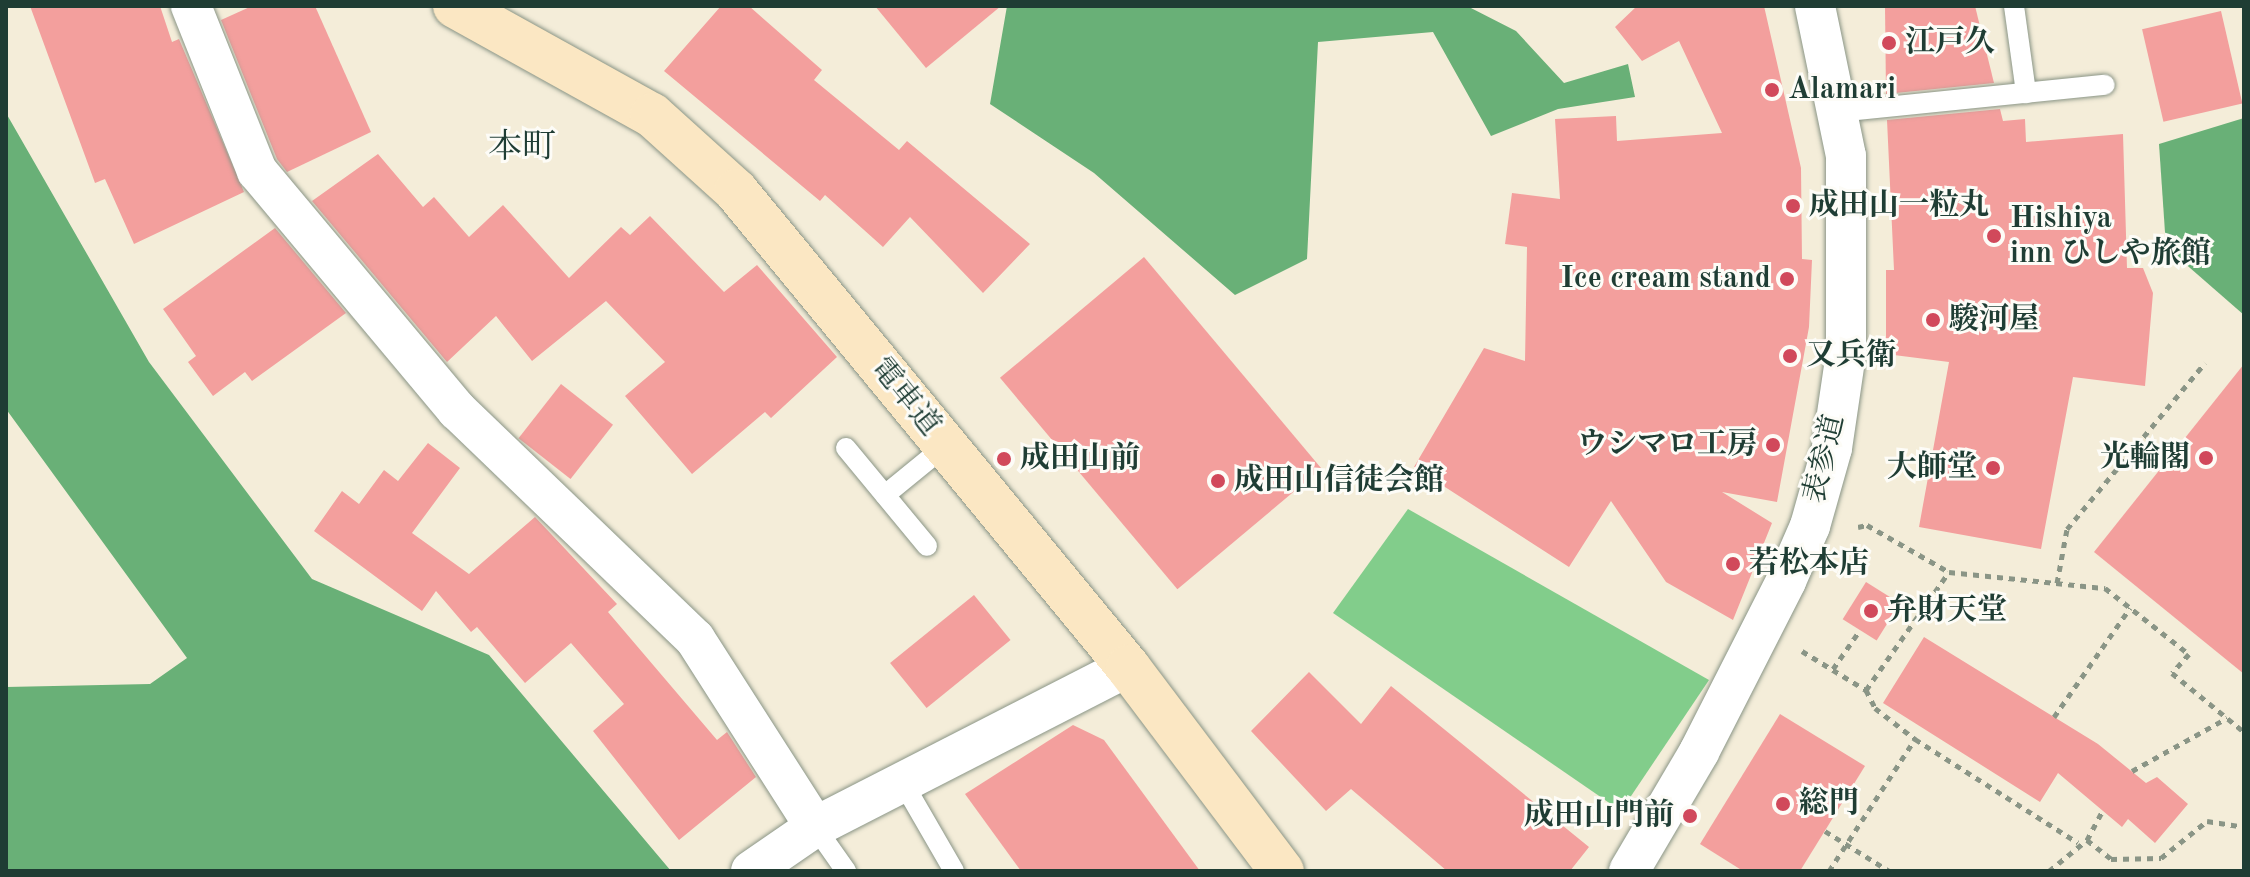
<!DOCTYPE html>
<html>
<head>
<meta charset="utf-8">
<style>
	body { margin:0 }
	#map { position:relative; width:2250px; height:877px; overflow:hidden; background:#f4edd9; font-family:"Old Standard TT","Noto Serif JP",serif }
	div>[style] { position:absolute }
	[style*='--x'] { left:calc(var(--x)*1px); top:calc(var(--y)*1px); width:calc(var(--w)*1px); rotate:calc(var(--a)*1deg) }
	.green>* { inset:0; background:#82cd8b }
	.forest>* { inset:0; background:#69b077 }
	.building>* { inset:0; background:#f39f9d; transform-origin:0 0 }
	.path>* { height:5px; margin-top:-2.5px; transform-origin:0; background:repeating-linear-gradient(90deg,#8a9586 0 6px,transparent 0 12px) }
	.roads { filter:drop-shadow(0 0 2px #8a9586) drop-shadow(0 0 2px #8a9586) }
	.lane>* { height:20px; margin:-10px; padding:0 10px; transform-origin:10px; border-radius:10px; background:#fff }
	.street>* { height:40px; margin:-20px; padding:0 20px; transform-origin:20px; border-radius:20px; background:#fff }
	.secondary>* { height:44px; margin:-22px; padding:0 22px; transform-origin:22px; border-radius:22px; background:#fbe7c3 }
	.dots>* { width:22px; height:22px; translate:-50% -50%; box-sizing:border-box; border:4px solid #fdfcf7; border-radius:50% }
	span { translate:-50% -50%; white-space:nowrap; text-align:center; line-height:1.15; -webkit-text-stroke:6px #fdfcf7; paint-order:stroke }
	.poi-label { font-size:30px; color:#1f3d34; font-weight:700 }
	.left { translate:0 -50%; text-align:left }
	.right { translate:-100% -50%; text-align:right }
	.street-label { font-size:30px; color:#1f3d34 }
	.quarter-label { font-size:34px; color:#1f3d34 }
	.frame { position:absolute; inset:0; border:8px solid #1f3d34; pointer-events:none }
</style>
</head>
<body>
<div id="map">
	<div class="green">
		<div style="clip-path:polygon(1408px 509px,1709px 680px,1621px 811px,1333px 613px)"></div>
	</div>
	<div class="forest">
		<div style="clip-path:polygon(1007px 6px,1467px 6px,1516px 31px,1564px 83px,1628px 64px,1635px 97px,1558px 109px,1491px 136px,1433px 32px,1318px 42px,1307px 259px,1235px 295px,1094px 173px,990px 104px)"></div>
		<div style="clip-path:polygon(6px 113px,149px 362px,312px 579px,489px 655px,671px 871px,6px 871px,6px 687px,150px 684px,187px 658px,6px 409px)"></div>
		<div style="clip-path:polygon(2244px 118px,2244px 315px,2166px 247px,2159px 144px)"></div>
	</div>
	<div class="building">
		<div style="clip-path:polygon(30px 6px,160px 6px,172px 42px,179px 39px,244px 192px,134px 244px,105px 179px,95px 183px)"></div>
		<div style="clip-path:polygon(252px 6px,315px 6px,371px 132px,287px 172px,277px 159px,221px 20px)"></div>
		<div style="clip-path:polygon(721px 6px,749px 6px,822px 70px,814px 80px,899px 150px,907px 141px,1030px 244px,983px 293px,910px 217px,883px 247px,825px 195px,820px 201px,664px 71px)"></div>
		<div style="clip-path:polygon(875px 6px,1001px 6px,926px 68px)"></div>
		<div style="clip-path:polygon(1637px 6px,1764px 6px,1801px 168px,1802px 259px,1812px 260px,1809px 327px,1777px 502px,1722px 492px,1772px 523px,1733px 620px,1666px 582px,1611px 501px,1569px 567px,1414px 467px,1484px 348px,1525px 361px,1527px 247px,1505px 244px,1512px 193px,1560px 199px,1555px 119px,1616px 116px,1617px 141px,1722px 133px,1679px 41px,1642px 61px,1615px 27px)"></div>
		<div style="clip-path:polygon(1885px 6px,1975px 6px,1994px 83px,1886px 94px)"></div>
		<div style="left:2221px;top:11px;width:95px;height:81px;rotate:77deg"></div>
		<div style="clip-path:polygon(2000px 109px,2003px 121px,2025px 119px,2026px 142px,2123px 134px,2127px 268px,2143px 268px,2153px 293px,2145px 386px,2073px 377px,2041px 549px,1919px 527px,1949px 362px,1886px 354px,1886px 270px,1894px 270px,1887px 120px)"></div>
		<div style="clip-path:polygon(378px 154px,423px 207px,434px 197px,469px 237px,503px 205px,569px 278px,621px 227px,630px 235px,650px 216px,724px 292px,757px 265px,837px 357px,771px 418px,765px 412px,692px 474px,625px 396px,665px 362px,606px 301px,532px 361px,496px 316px,447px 362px,312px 201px)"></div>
		<div style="clip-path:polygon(275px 228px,346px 313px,252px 381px,245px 372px,213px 396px,188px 362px,196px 356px,163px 309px)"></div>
		<div style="left:1144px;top:257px;width:276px;height:188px;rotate:50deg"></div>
		<div style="clip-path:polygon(2244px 364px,2244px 674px,2094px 552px)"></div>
		<div style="left:561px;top:384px;width:66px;height:69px;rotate:38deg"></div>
		<div style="clip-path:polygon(428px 443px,460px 468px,412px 533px,469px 574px,535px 517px,617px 604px,608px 612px,717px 740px,727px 732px,756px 777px,679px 840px,593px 731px,624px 704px,571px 643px,525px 683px,477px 627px,471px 632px,436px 591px,422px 611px,314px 531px,342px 491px,359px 504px,384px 470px,398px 481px)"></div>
		<div style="left:1866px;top:582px;width:40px;height:44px;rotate:32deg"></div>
		<div style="left:974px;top:595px;width:58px;height:108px;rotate:51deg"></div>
		<div style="clip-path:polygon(1924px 637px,2098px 744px,2146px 783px,2157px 777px,2188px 804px,2155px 843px,2128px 819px,2122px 827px,2058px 773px,2040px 802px,1883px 703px)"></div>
		<div style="clip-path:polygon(1309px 672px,1361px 724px,1391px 686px,1589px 847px,1570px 871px,1447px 871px,1351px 789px,1326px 811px,1251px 731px)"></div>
		<div style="clip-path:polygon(1780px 714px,1865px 766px,1800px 871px,1743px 871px,1700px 844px)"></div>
		<div style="clip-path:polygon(1073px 725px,1104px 740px,1200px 871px,1021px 871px,965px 794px)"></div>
	</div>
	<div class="path">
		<div style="--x:1858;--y:527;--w:9;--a:-13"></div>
		<div style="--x:1867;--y:525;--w:95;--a:29.8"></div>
		<div style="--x:1949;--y:572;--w:157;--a:5.9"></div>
		<div style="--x:2105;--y:588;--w:107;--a:38.2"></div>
		<div style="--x:2189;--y:654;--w:25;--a:132"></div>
		<div style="--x:2172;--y:673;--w:93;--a:39.3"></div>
		<div style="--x:2057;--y:583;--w:55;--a:-79.5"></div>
		<div style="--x:2067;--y:529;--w:216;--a:-50.3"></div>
		<div style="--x:1802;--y:651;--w:75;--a:31.4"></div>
		<div style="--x:1866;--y:690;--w:144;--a:-54.9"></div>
		<div style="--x:1833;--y:669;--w:47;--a:-55.3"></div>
		<div style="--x:1866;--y:690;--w:20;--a:63"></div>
		<div style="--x:1875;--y:708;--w:51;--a:37.8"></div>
		<div style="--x:2054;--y:717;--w:133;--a:-55.1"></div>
		<div style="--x:2132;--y:771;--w:109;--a:-29.2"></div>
		<div style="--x:1825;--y:831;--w:75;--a:32"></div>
		<div style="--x:2087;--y:840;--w:34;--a:-62"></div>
		<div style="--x:1829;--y:871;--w:158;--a:-56.9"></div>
		<div style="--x:1915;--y:739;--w:193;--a:32.5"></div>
		<div style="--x:2049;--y:871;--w:49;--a:-39.2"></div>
		<div style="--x:2087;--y:840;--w:31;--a:38"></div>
		<div style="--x:2111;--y:859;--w:50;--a:-1.1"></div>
		<div style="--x:2161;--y:858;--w:59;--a:-38.8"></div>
		<div style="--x:2207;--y:821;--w:37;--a:9"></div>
	</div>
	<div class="roads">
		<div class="lane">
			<div style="--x:2014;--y:6;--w:88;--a:82.1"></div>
			<div style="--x:1837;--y:112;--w:269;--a:-5.8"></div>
			<div style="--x:846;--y:448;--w:127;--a:50.4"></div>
			<div style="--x:885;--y:495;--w:77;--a:-39.2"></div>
			<div style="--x:902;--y:781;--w:104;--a:60"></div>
			<div style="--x:815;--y:827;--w:54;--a:54.8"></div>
		</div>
		<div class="street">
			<div style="--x:191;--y:6;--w:178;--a:68.2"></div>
			<div style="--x:257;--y:171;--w:312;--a:50.1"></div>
			<div style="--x:457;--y:410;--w:330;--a:43.9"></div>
			<div style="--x:695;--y:639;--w:223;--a:57.4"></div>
			<div style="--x:751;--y:871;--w:78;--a:-34.5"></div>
			<div style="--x:815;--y:827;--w:352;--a:-27.1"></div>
			<div style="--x:1629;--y:871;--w:138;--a:-59.5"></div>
			<div style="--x:1699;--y:752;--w:192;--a:-63"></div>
			<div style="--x:1786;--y:581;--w:60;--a:-66.4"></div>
			<div style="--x:1810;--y:526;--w:81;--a:-74.2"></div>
			<div style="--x:1832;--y:448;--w:96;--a:-81.6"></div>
			<div style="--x:1846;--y:353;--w:197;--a:-90"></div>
			<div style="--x:1846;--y:156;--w:153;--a:-101.7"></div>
		</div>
		<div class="secondary">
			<div style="--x:455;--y:6;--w:225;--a:29"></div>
			<div style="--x:652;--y:115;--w:113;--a:42.1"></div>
			<div style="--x:736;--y:191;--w:617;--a:50.53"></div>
			<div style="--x:1128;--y:667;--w:256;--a:53"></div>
		</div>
	</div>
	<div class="dots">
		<div style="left:1889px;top:43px;background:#d1495b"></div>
		<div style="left:1772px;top:90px;background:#d1495b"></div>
		<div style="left:1793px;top:206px;background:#d1495b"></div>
		<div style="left:1994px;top:236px;background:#d1495b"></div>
		<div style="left:1787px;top:279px;background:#d1495b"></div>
		<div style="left:1933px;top:320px;background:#d1495b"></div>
		<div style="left:1790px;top:356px;background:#d1495b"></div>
		<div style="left:1773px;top:445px;background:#d1495b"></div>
		<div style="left:2206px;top:458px;background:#d1495b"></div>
		<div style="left:1004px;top:459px;background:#d1495b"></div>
		<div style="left:1993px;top:468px;background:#d1495b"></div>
		<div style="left:1218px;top:481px;background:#d1495b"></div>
		<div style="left:1733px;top:564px;background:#d1495b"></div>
		<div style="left:1871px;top:611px;background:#d1495b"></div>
		<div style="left:1783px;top:804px;background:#d1495b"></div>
		<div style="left:1690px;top:816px;background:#d1495b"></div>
	</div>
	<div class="poi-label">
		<span class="left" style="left:1905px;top:43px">江戸久</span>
		<span class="left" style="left:1788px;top:90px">Alamari</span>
		<span class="left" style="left:1809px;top:206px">成田山一粒丸</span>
		<span class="left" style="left:2010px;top:236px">Hishiya<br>inn ひしや旅館</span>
		<span class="right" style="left:1771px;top:279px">Ice cream stand</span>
		<span class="left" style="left:1949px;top:320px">駿河屋</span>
		<span class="left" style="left:1806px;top:356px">又兵衛</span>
		<span class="right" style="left:1757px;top:445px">ウシマロ工房</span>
		<span class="right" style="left:2190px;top:458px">光輪閣</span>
		<span class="left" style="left:1020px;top:459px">成田山前</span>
		<span class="right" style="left:1977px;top:468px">大師堂</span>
		<span class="left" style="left:1234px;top:481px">成田山信徒会館</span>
		<span class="left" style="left:1749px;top:564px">若松本店</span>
		<span class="left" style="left:1887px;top:611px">弁財天堂</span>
		<span class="left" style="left:1799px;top:804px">総門</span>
		<span class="right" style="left:1674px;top:816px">成田山門前</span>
	</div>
	<div class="street-label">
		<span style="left:905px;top:397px;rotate:51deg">電車道</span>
		<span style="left:1825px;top:459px;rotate:-77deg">表参道</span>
	</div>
	<div class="quarter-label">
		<span style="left:522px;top:149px">本町</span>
	</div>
	<div class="frame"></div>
</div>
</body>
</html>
